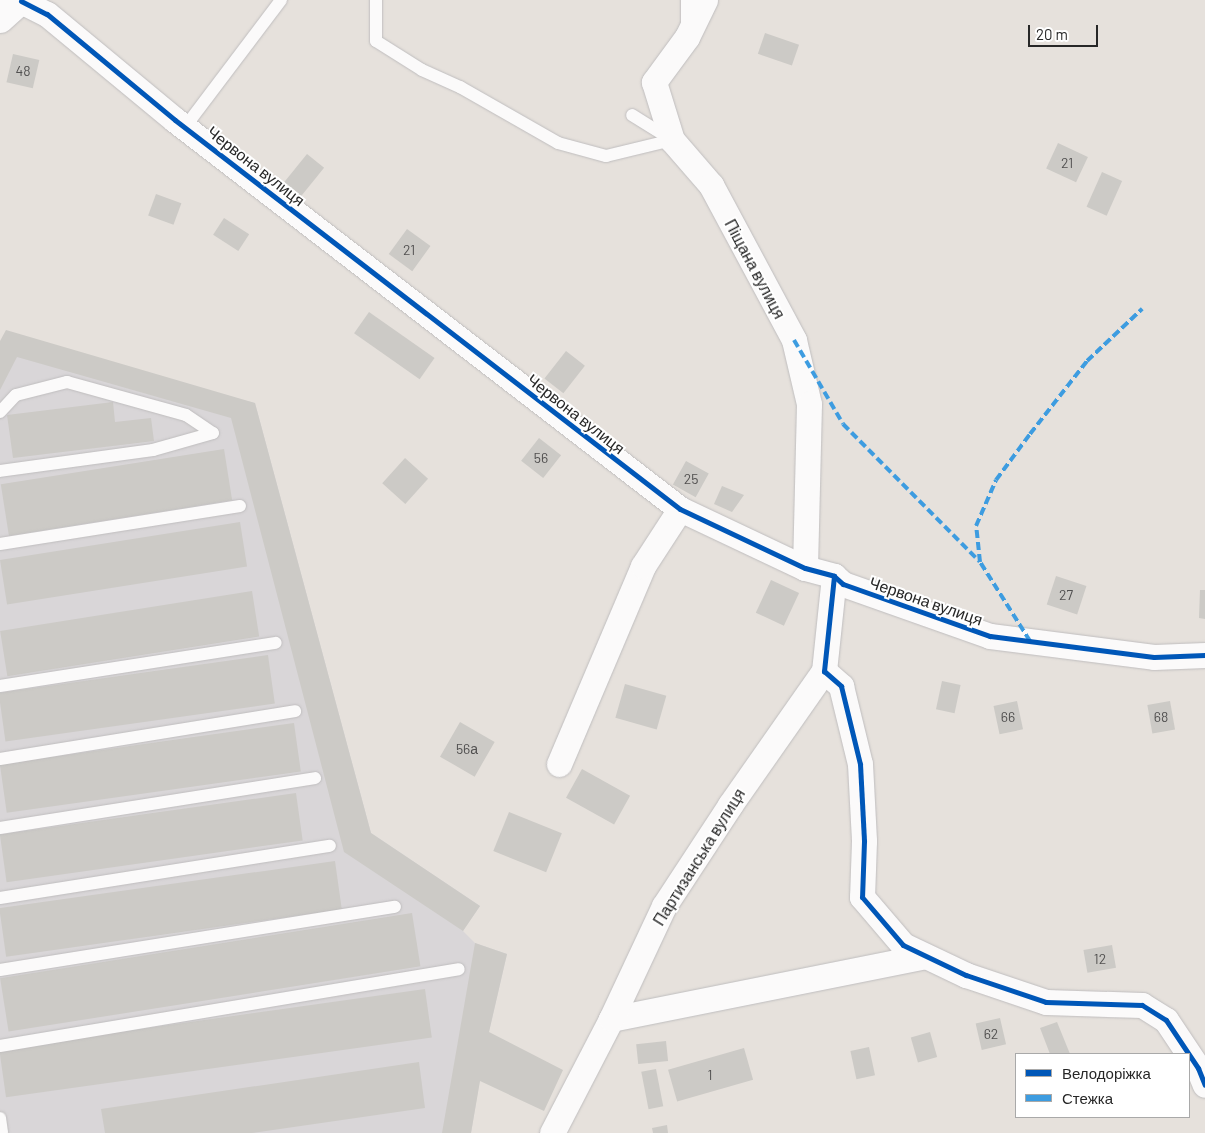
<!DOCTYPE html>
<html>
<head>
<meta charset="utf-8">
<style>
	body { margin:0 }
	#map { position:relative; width:1205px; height:1133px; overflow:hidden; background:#e6e1dc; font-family:Barlow,sans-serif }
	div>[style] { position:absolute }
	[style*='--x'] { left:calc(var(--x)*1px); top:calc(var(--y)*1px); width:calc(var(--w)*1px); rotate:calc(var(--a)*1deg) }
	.industrial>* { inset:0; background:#d9d6d8 }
	.building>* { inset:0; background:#cccac6; transform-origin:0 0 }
	.roads { filter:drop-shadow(0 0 1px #bfbdbe) drop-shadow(0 0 1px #bfbdbe) }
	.service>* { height:12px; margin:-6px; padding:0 6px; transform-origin:6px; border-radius:6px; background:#fbfafa }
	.minor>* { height:25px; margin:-12.5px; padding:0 12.5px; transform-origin:12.5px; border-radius:12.5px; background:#fbfafa }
	.tertiary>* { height:28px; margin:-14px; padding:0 14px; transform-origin:14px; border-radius:14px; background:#fbfafa }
	.quiet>* { height:4px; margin-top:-2px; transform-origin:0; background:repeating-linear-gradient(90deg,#3d9ce0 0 8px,transparent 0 12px) }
	.cycleway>* { height:5px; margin:-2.5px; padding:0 2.5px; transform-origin:2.5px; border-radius:2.5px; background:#0057b8 }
	span { translate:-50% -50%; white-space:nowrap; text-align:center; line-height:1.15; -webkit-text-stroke:4px #fff; paint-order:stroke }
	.number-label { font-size:14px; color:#515050 }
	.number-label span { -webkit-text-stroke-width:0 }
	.street-label { font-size:16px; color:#272727 }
	.legend { position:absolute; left:1015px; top:1053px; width:175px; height:65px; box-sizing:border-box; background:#fff; border:1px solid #a9a9a9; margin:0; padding:6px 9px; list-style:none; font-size:15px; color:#272727 }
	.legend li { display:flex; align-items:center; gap:10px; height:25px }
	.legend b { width:25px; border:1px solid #a9a9a9 }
	.scale { position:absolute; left:1028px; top:25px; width:70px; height:22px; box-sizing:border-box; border:2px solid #272727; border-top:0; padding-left:6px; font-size:15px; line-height:18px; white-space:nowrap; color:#272727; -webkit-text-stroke:4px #fff; paint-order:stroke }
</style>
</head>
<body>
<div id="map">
	<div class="industrial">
		<div style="clip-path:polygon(0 341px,255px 403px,371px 833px,480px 906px,463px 931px,475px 943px,507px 954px,485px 1049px,471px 1133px,0 1133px)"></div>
	</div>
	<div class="building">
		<div style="left:765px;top:33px;width:36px;height:22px;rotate:19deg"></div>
		<div style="left:13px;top:54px;width:27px;height:29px;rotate:13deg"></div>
		<div style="left:1058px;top:143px;width:33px;height:28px;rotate:25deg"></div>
		<div style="left:307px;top:154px;width:22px;height:37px;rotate:39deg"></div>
		<div style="left:1102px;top:172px;width:22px;height:38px;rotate:24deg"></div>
		<div style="left:156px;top:194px;width:27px;height:23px;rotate:20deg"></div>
		<div style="left:224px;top:218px;width:30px;height:20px;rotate:33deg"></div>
		<div style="left:407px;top:229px;width:29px;height:31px;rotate:36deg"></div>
		<div style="left:369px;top:312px;width:80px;height:26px;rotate:35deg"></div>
		<div style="clip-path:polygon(6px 330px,255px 403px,371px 833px,480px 906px,463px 931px,344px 852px,231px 418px,17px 357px,0 390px,0 341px)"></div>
		<div style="left:566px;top:351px;width:24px;height:35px;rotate:38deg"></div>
		<div style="clip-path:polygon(113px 402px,115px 422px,151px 418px,154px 441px,13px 458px,7px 415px)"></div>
		<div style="left:539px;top:438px;width:28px;height:29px;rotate:38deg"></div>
		<div style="left:224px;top:449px;width:52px;height:226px;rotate:81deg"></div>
		<div style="left:405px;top:458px;width:31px;height:34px;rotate:42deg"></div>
		<div style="left:686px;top:461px;width:26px;height:27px;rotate:29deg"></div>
		<div style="clip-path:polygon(722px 486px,744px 495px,732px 512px,714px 504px)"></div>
		<div style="left:240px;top:522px;width:45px;height:243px;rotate:81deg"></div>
		<div style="left:1056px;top:576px;width:32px;height:30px;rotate:18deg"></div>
		<div style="left:771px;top:580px;width:31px;height:36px;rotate:25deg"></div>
		<div style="clip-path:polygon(1200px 590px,1205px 590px,1205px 619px,1199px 618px)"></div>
		<div style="left:252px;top:591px;width:46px;height:255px;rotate:81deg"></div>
		<div style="left:268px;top:655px;width:49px;height:272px;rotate:82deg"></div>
		<div style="left:942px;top:681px;width:19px;height:29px;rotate:12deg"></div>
		<div style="left:625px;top:684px;width:43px;height:35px;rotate:16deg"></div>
		<div style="left:1017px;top:701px;width:29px;height:24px;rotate:78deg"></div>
		<div style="left:1170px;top:701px;width:29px;height:23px;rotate:80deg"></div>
		<div style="left:460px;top:722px;width:40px;height:40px;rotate:30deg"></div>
		<div style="left:294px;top:723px;width:49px;height:297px;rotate:82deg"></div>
		<div style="left:582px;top:769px;width:55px;height:33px;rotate:29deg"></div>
		<div style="left:296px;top:793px;width:48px;height:299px;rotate:82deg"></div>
		<div style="left:509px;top:812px;width:57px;height:42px;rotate:22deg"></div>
		<div style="left:335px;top:861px;width:49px;height:339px;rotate:82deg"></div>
		<div style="left:412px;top:913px;width:54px;height:417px;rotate:81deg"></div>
		<div style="clip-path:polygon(475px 943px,507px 954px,489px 1032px,563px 1070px,544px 1111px,480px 1081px,471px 1133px,442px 1133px)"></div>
		<div style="left:1112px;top:945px;width:23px;height:29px;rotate:80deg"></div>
		<div style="left:425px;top:989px;width:49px;height:430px;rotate:82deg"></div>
		<div style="left:1000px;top:1018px;width:27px;height:25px;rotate:77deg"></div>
		<div style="clip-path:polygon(1057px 1022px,1070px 1054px,1050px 1054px,1040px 1028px)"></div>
		<div style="left:930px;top:1032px;width:26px;height:20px;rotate:74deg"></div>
		<div style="left:666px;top:1041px;width:20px;height:30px;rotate:84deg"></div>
		<div style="left:869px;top:1047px;width:29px;height:19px;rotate:78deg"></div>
		<div style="left:744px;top:1048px;width:33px;height:79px;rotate:74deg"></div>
		<div style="clip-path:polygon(419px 1062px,425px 1108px,252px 1133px,105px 1133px,101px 1109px)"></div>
		<div style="left:656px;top:1069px;width:38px;height:15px;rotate:79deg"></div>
		<div style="clip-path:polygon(667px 1125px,668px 1133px,653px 1133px,652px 1128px)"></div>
	</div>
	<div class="roads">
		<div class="service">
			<div style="--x:376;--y:0;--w:41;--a:90"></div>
			<div style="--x:376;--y:41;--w:54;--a:32.2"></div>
			<div style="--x:422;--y:70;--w:42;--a:24.1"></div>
			<div style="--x:460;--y:87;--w:113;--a:29.7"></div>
			<div style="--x:558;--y:143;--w:50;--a:15.2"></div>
			<div style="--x:606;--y:156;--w:68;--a:-13.6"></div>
			<div style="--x:672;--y:140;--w:47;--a:-148"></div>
			<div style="--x:687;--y:24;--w:24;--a:-90"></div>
			<div style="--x:185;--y:127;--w:159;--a:-52.9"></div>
			<div style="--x:0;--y:412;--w:23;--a:-47"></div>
			<div style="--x:16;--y:395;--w:53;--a:-14.3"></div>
			<div style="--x:67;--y:382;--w:123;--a:15.5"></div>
			<div style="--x:186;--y:415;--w:32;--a:34"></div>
			<div style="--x:213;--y:433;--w:62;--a:164.2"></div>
			<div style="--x:153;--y:450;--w:154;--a:172.2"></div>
			<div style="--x:0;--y:544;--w:243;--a:-9"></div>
			<div style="--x:0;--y:686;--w:279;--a:-8.9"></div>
			<div style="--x:0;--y:759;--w:299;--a:-9.2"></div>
			<div style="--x:0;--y:828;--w:319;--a:-9"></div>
			<div style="--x:0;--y:898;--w:334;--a:-9"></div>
			<div style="--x:0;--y:970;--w:400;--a:-9.1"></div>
			<div style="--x:0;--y:1046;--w:465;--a:-9.5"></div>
			<div style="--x:0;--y:1118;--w:15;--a:82"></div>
		</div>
		<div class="minor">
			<div style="--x:705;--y:0;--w:41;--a:115.9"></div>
			<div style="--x:687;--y:37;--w:56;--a:126.3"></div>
			<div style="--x:654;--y:82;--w:61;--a:72.8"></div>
			<div style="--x:672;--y:140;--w:60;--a:49.1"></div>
			<div style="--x:711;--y:185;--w:176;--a:61.8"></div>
			<div style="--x:794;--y:340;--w:66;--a:76.8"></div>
			<div style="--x:809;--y:404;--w:164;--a:91.4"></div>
			<div style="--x:21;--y:1;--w:29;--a:27"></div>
			<div style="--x:47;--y:14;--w:166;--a:39.6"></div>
			<div style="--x:175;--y:120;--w:637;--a:37.61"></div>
			<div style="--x:680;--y:509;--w:138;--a:25.3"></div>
			<div style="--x:805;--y:568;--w:30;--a:15"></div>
			<div style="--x:834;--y:576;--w:12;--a:42"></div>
			<div style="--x:843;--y:584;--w:156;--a:19.5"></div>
			<div style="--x:990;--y:636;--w:165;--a:7.3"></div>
			<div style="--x:1154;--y:657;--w:51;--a:-2.2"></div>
			<div style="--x:834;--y:576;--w:96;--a:96"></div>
			<div style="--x:824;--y:671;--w:23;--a:41"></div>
			<div style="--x:841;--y:686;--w:80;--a:76.3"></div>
			<div style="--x:860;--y:764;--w:77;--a:87"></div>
			<div style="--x:864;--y:841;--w:56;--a:92"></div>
			<div style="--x:862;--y:897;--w:63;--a:49.5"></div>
			<div style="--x:903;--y:945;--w:70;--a:25.5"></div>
			<div style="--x:966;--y:975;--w:84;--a:18.6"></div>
			<div style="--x:1046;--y:1002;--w:96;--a:1.8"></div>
			<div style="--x:1142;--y:1005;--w:28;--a:32"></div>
			<div style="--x:1166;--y:1020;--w:58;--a:56.3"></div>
			<div style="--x:1198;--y:1068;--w:18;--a:68"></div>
			<div style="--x:559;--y:764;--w:215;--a:-67"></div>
			<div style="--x:643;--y:566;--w:68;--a:-57"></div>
			<div style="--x:611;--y:1019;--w:320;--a:-11.3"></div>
			<div style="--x:552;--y:1133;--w:128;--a:-62.6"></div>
			<div style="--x:611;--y:1019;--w:125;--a:-64.9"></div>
			<div style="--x:664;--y:906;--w:121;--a:-56.8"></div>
			<div style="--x:730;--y:805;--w:164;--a:-55"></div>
		</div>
		<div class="tertiary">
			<div style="--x:0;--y:19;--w:28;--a:-42"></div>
		</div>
	</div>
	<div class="quiet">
		<div style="--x:794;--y:340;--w:97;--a:59.7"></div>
		<div style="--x:843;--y:424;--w:194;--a:45.2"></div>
		<div style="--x:1030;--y:641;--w:93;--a:-122.3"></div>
		<div style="--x:980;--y:562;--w:36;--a:-96"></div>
		<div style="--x:976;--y:526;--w:50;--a:-66.5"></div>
		<div style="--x:996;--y:480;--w:57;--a:-53.5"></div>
		<div style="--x:1030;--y:434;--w:93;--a:-52"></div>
		<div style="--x:1087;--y:361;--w:76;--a:-43.4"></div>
	</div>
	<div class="cycleway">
		<div style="--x:21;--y:1;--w:29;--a:27"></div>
		<div style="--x:47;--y:14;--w:166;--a:39.6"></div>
		<div style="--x:175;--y:120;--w:637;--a:37.61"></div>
		<div style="--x:680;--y:509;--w:138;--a:25.3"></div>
		<div style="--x:805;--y:568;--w:30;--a:15"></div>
		<div style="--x:834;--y:576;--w:12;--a:42"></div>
		<div style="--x:843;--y:584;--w:156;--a:19.5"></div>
		<div style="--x:990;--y:636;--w:165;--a:7.3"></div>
		<div style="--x:1154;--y:657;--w:51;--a:-2.2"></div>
		<div style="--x:834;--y:576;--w:96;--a:96"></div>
		<div style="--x:824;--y:671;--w:23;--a:41"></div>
		<div style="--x:841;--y:686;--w:80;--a:76.3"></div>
		<div style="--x:860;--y:764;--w:77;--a:87"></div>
		<div style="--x:864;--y:841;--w:56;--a:92"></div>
		<div style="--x:862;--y:897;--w:63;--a:49.5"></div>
		<div style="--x:903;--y:945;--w:70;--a:25.5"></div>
		<div style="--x:966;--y:975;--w:84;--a:18.6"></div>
		<div style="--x:1046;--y:1002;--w:96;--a:1.8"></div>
		<div style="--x:1142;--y:1005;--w:28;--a:32"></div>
		<div style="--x:1166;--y:1020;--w:58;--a:56.3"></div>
		<div style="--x:1198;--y:1068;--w:18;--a:68"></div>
	</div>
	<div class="number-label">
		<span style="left:23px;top:71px">48</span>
		<span style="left:1067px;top:163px">21</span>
		<span style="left:409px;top:250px">21</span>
		<span style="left:541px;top:458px">56</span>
		<span style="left:691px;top:479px">25</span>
		<span style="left:1066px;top:595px">27</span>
		<span style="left:1008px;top:717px">66</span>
		<span style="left:1161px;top:717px">68</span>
		<span style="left:467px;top:749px">56а</span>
		<span style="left:1100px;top:959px">12</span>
		<span style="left:991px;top:1034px">62</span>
		<span style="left:710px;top:1075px">1</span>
	</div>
	<div class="street-label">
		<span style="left:256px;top:166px;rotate:38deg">Червона вулиця</span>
		<span style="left:755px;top:269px;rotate:62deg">Піщана вулиця</span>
		<span style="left:576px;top:414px;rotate:38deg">Червона вулиця</span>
		<span style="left:926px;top:601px;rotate:19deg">Червона вулиця</span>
		<span style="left:699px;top:857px;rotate:-58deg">Партизанська вулиця</span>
	</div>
	<ul class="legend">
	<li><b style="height:6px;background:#0057b8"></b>Велодоріжка</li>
	<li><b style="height:6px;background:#3d9ce0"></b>Стежка</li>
	</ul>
	<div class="scale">20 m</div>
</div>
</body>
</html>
